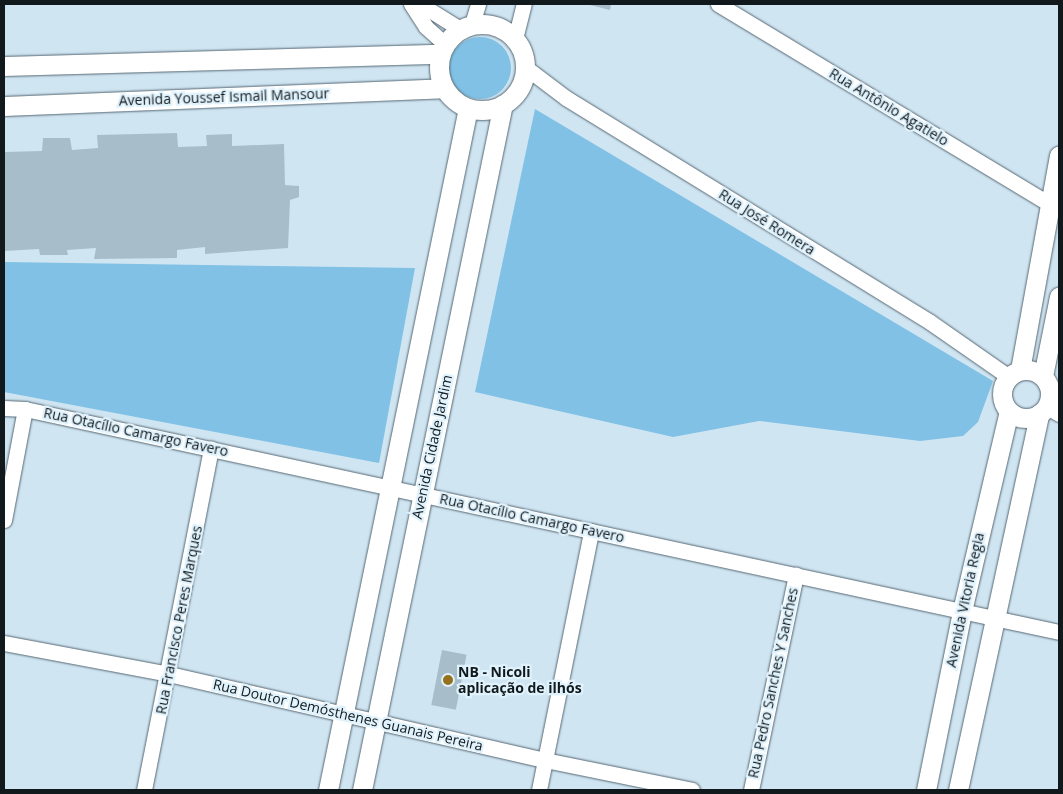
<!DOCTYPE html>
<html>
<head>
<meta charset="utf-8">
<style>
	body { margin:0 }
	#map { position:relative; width:1063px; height:794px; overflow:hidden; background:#d0e5f2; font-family:"Open Sans",sans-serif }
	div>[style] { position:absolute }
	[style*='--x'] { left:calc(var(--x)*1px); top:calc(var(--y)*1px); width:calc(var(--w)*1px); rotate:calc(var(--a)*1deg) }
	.green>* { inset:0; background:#80c1e5 }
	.round { border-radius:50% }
	.building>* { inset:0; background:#a8bdca; transform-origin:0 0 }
	.roads { filter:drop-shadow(0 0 1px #556873) drop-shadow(0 0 1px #556873) }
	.minor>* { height:15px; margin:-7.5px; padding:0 7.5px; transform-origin:7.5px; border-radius:7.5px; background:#fff }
	.tertiary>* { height:19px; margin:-9.5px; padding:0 9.5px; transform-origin:9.5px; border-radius:9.5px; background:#fff }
	.tertiary>.ring { margin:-9.5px; padding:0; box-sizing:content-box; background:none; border:19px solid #fff; border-radius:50% }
	.dots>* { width:14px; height:14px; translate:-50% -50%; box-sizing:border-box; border:2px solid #e0f2fc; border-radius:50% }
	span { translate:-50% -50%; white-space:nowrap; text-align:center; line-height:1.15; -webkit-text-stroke:4.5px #e0f2fc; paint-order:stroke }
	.street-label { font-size:14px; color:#11191d }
	.poi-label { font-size:14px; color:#11191d; font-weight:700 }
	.left { translate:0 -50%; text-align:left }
	.frame { position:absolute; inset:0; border:5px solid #11191d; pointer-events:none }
</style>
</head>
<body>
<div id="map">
	<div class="green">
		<div class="round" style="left:449px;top:37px;width:62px;height:62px"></div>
		<div style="clip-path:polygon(535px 109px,993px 381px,978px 422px,963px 436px,920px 441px,759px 421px,673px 437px,475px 392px)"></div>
		<div style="clip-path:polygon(4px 262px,415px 268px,379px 463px,4px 392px)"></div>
	</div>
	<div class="building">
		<div style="clip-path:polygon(586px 4px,611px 4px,610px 10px)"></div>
		<div style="clip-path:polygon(177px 133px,178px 147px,207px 146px,206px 135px,232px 134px,232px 146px,284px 144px,285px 185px,299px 186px,299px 197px,290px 200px,288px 248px,205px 254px,205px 247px,177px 250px,177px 258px,94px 259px,96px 248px,67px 250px,68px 255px,40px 255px,39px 249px,4px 251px,4px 152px,42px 151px,43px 138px,70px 138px,72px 150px,98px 148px,97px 135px)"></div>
		<div style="left:442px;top:650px;width:25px;height:56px;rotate:11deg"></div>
	</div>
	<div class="roads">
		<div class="minor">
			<div style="--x:411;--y:4;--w:27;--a:57"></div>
			<div style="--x:426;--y:27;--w:25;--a:42"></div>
			<div style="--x:420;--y:4;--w:47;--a:32"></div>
			<div style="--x:718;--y:4;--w:398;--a:31.1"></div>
			<div style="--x:472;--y:24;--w:21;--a:-73"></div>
			<div style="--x:515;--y:39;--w:36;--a:-76"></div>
			<div style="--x:525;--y:67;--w:51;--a:37.1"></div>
			<div style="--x:566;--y:98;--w:427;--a:31.6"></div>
			<div style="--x:930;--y:322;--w:96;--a:34.8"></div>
			<div style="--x:1047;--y:407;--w:14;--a:30"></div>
			<div style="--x:4;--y:408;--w:21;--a:3"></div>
			<div style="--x:25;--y:409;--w:1058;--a:12.17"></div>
			<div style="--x:4;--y:520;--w:113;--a:-79.3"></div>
			<div style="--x:4;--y:643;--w:168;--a:10.6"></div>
			<div style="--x:169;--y:674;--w:386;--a:12.9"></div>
			<div style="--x:545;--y:760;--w:150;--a:11.5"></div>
			<div style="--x:144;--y:790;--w:348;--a:-78.9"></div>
			<div style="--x:539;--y:790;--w:264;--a:-78.6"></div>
			<div style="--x:751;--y:790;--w:220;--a:-78.2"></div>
		</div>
		<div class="tertiary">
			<div class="ring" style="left:439px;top:24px;width:67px;height:67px"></div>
			<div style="--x:4;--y:66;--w:436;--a:-1.6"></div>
			<div style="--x:4;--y:106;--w:440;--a:-2.3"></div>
			<div class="ring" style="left:1002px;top:370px;width:29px;height:29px"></div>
			<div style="--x:1020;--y:370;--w:218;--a:-79.7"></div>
			<div style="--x:1043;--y:376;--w:81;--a:-78.6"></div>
			<div style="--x:328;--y:790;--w:696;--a:-78.4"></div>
			<div style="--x:362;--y:790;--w:700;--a:-78.39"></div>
			<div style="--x:926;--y:790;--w:183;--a:-78.6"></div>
			<div style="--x:962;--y:611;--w:205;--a:-76.8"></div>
			<div style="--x:958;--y:790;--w:385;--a:-77.8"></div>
		</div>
	</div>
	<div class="dots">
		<div style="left:448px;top:680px;background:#96711b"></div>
	</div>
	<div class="street-label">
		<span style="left:224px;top:97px;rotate:-2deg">Avenida Youssef Ismail Mansour</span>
		<span style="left:889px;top:107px;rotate:31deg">Rua Antônio Agatielo</span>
		<span style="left:767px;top:222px;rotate:32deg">Rua José Romera</span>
		<span style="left:136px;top:432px;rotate:12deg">Rua Otacílio Camargo Favero</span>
		<span style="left:432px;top:447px;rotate:-78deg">Avenida Cidade Jardim</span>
		<span style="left:532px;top:518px;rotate:12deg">Rua Otacílio Camargo Favero</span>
		<span style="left:965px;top:600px;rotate:-78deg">Avenida Vitoria Regia</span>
		<span style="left:179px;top:620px;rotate:-79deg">Rua Francisco Peres Marques</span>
		<span style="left:773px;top:683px;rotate:-78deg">Rua Pedro Sanches Y Sanches</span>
		<span style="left:348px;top:715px;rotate:13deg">Rua Doutor Demósthenes Guanais Pereira</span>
	</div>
	<div class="poi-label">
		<span class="left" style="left:458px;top:680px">NB - Nicoli<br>aplicação de ilhós</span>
	</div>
	<div class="frame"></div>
</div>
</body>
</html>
